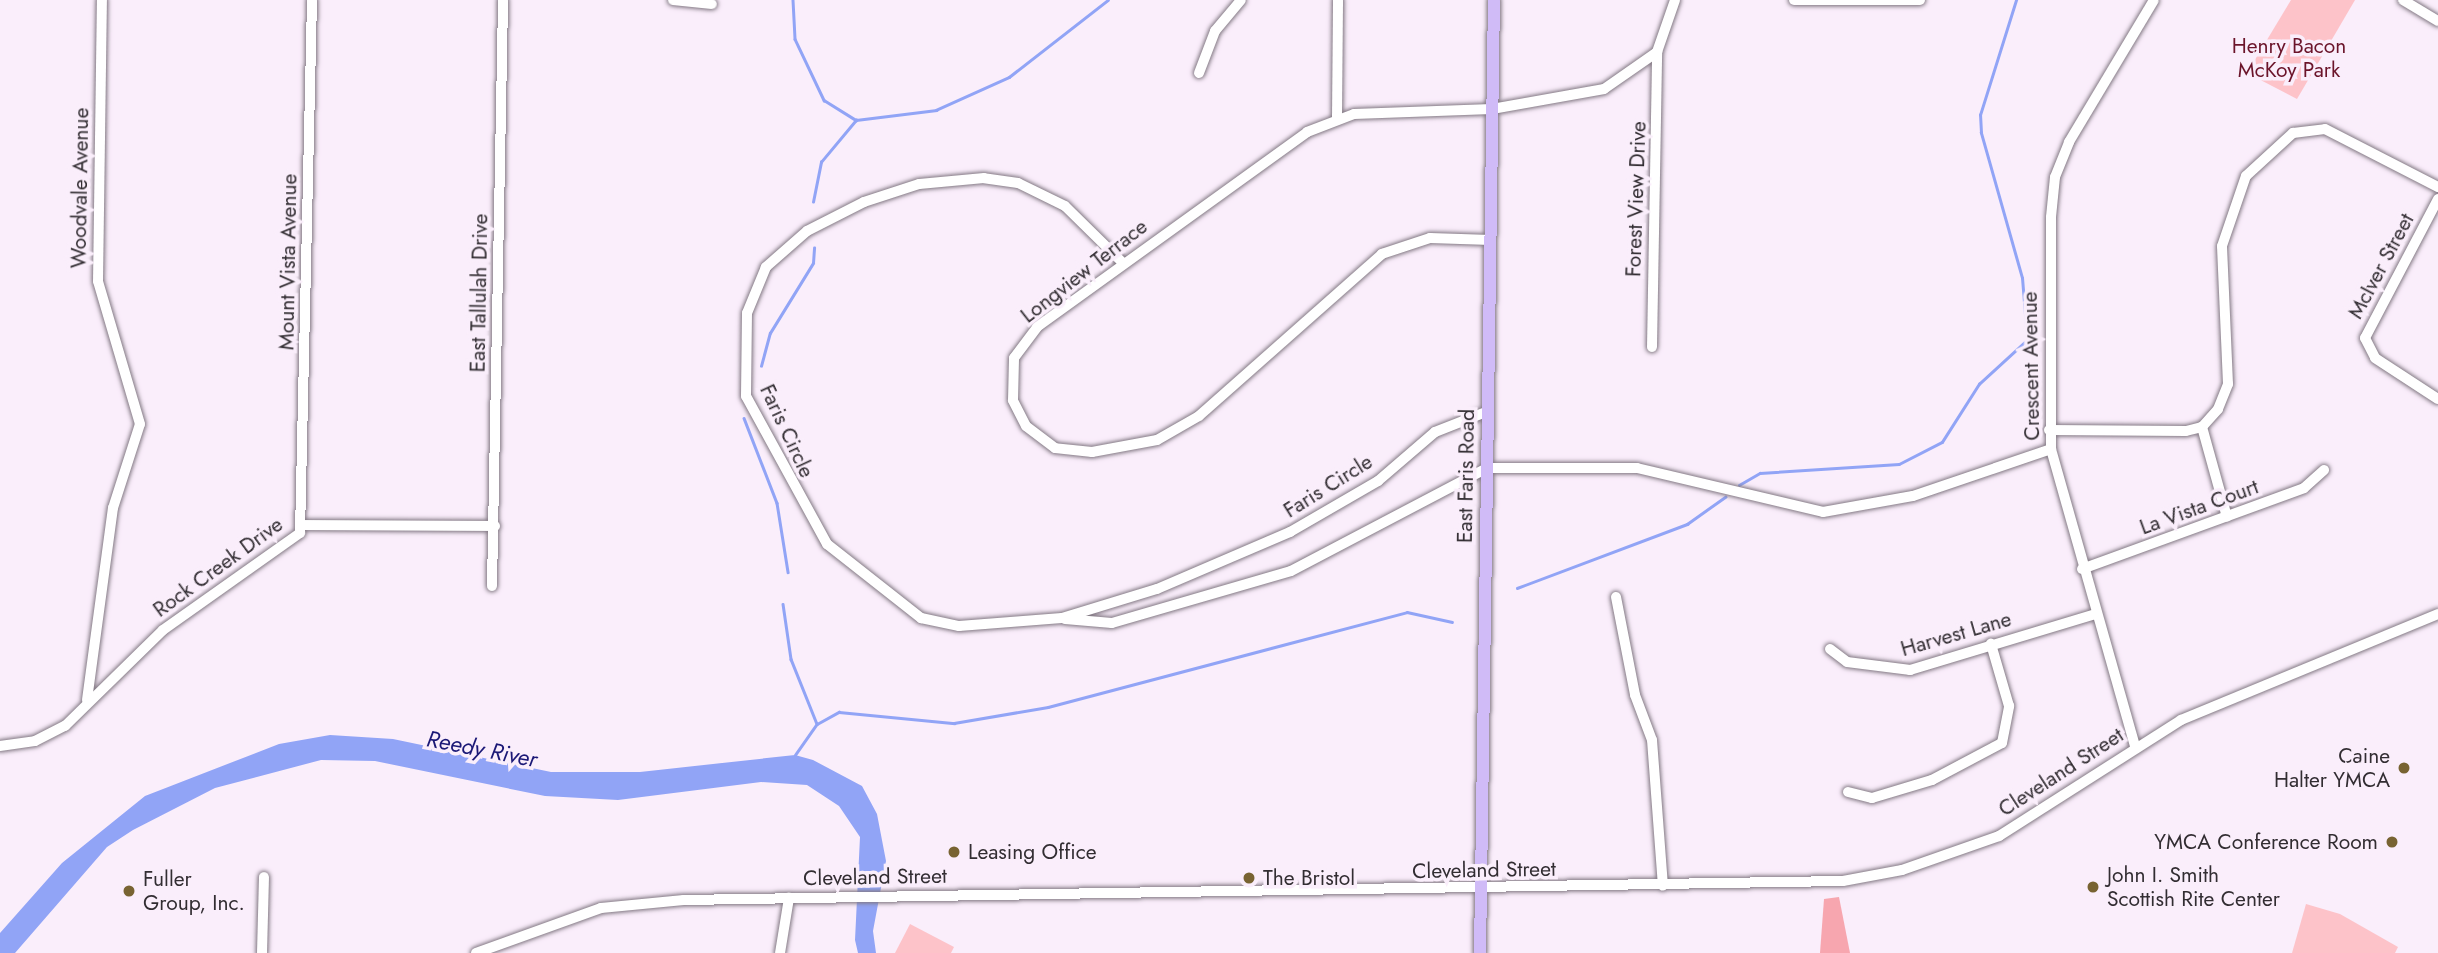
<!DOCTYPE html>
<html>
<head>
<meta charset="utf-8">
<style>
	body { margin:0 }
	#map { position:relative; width:2438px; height:953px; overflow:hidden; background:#faeefb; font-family:Jost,sans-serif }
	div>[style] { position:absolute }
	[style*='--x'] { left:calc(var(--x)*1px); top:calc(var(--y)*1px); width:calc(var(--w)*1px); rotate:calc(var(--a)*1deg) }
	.green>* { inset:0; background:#fdc3c9 }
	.forest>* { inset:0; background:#f7a6af }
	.water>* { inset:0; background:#91a4f6 }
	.stream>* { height:2.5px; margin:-1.25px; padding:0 1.25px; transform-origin:1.25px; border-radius:1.25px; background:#91a4f6 }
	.roads { filter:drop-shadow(0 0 2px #837984) drop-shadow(0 0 2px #837984) }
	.minor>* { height:10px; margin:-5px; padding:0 5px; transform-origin:5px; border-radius:5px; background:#fff }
	.major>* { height:12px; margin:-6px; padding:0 6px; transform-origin:6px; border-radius:6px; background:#d0bbf7 }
	.dots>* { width:19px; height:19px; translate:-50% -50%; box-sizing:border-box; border:4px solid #faeefb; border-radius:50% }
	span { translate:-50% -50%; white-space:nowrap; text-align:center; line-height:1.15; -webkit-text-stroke:7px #faeefb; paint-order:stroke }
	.park-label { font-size:21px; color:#6b142a }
	.street-label { font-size:21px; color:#322d32 }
	.poi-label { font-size:21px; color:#322d32 }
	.right { translate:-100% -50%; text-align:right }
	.left { translate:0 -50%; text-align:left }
	.water-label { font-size:23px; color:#1b1876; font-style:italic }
</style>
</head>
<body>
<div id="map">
	<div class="green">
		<div style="clip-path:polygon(2291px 0,2355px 0,2297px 99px,2247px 73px)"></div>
		<div style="clip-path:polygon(2306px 904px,2340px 914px,2398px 947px,2395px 953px,2292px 953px)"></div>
		<div style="clip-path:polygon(910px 924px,954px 947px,951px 953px,895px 953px)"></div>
	</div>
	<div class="forest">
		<div style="clip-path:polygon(1839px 897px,1850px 953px,1820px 953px,1824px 899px)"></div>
	</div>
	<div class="water">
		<div style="clip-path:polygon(330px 735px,393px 739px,551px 772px,640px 772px,795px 755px,813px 760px,862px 786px,877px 814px,886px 861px,873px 931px,876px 953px,858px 953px,855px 940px,860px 837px,839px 806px,807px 785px,761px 782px,618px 800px,545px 796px,375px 761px,321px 760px,215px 788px,133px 830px,107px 847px,15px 953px,0 953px,0 933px,62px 863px,145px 796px,279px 744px)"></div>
	</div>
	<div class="stream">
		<div style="--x:793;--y:0;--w:39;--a:87"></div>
		<div style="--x:795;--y:39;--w:68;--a:64.6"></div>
		<div style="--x:824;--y:100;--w:38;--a:32"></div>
		<div style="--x:813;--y:202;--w:41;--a:-78.7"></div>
		<div style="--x:821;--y:162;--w:55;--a:-50.2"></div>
		<div style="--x:856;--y:120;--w:81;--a:-7.1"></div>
		<div style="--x:936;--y:110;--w:80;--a:-24.3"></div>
		<div style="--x:1009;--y:77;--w:125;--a:-37.9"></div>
		<div style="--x:761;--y:366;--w:34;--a:-75"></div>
		<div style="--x:770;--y:333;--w:82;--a:-58.4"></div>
		<div style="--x:813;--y:263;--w:15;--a:-86"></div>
		<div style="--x:744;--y:418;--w:91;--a:68.8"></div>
		<div style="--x:777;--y:503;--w:70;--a:80.9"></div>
		<div style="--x:1739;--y:485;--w:24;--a:-30"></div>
		<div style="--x:1760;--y:473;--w:139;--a:-3.7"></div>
		<div style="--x:1899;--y:464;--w:48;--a:-27.1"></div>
		<div style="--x:1942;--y:442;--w:69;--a:-57.5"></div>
		<div style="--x:1979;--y:384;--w:65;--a:-42.5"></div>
		<div style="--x:2027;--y:340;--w:62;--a:-94.6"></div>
		<div style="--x:2022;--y:278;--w:151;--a:-105.8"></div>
		<div style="--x:1981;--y:133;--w:18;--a:-93"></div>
		<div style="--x:1980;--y:115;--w:121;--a:-72.6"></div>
		<div style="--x:1517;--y:588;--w:182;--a:-20.6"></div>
		<div style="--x:1687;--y:524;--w:47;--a:-35.4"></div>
		<div style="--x:783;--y:604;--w:56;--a:81.7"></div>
		<div style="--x:791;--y:659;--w:70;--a:68.2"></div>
		<div style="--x:795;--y:755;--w:38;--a:-55"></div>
		<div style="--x:817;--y:724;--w:25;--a:-29"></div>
		<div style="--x:839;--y:712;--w:116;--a:5.5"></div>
		<div style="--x:954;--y:723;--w:95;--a:-9.7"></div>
		<div style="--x:1048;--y:707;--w:371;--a:-14.8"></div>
		<div style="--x:1407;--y:612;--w:46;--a:12.5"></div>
	</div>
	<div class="roads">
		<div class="minor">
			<div style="--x:673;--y:0;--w:39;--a:6"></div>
			<div style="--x:1794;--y:0;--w:126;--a:0"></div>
			<div style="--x:2403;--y:0;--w:41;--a:31"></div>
			<div style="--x:1199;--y:73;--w:45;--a:-69.1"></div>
			<div style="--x:1215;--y:31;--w:40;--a:-50"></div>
			<div style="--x:1337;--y:118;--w:118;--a:-89.5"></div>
			<div style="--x:2438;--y:199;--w:157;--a:117.7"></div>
			<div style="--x:2365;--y:338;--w:22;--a:63"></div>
			<div style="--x:2375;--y:358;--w:75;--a:33.1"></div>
			<div style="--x:1491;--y:240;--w:61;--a:-178.1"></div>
			<div style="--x:1430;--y:238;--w:51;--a:161.6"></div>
			<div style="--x:1382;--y:254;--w:244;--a:138.5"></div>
			<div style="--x:1199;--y:416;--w:48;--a:150.3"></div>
			<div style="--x:1157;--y:440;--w:66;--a:169.5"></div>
			<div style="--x:1092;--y:452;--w:37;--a:-174"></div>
			<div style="--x:1055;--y:448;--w:36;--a:-143"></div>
			<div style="--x:1026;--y:426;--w:29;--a:-117"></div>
			<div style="--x:1013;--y:400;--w:42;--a:-88.6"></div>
			<div style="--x:1014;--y:358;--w:39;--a:-53"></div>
			<div style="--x:1037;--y:327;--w:333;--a:-35.8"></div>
			<div style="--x:1307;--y:132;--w:50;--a:-21"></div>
			<div style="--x:1354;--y:114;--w:138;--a:-2.1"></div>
			<div style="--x:1492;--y:109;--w:114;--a:-10.1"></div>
			<div style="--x:1604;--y:89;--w:65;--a:-34.9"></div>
			<div style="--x:1657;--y:52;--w:55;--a:-70.9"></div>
			<div style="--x:1123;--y:263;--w:81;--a:-135.5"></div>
			<div style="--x:1065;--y:206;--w:52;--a:-153.9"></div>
			<div style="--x:1018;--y:183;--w:34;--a:-172"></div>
			<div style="--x:984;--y:178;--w:65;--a:174.7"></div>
			<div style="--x:919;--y:184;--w:58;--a:161.9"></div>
			<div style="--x:864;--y:202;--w:64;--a:153"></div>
			<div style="--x:807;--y:231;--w:55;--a:138.7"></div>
			<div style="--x:766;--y:267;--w:50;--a:112.4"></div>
			<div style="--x:747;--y:313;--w:83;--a:90.7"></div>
			<div style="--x:746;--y:396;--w:169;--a:61.3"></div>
			<div style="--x:827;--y:544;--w:120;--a:38.2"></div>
			<div style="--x:921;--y:618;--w:39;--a:12"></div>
			<div style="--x:959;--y:626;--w:103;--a:-4.4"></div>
			<div style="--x:1062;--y:618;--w:99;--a:-17"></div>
			<div style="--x:1157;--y:589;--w:145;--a:-23.2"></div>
			<div style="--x:1290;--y:532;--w:102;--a:-30.1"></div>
			<div style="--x:1378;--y:481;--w:75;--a:-40.7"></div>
			<div style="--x:1435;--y:432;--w:55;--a:-21.4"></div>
			<div style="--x:1652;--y:347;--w:295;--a:-89"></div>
			<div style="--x:2202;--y:427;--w:93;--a:74.5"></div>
			<div style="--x:2049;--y:430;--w:137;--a:0.4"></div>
			<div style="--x:2186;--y:431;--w:16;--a:-14"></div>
			<div style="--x:2202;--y:427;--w:24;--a:-48"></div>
			<div style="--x:2218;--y:409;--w:27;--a:-68"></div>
			<div style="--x:2228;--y:384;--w:138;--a:-92.5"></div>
			<div style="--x:2222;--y:246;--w:74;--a:-71.1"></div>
			<div style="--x:2246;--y:176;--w:64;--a:-42.5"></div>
			<div style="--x:2293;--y:133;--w:32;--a:-7"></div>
			<div style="--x:2325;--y:129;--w:127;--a:27.2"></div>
			<div style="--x:302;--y:525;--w:193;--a:0.3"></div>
			<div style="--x:2082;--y:569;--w:236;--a:-20"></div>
			<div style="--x:2304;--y:488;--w:27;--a:-42"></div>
			<div style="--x:492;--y:586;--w:586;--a:-88.92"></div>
			<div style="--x:1616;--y:597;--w:100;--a:79"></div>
			<div style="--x:1635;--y:695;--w:48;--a:69.3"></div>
			<div style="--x:1652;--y:740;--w:146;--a:85.7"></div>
			<div style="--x:1065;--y:619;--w:47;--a:4.9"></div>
			<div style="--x:1112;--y:623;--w:186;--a:-16.2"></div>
			<div style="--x:1291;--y:571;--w:221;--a:-27.7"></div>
			<div style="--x:1487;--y:468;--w:150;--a:0"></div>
			<div style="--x:1637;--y:468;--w:191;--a:13.3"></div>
			<div style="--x:1823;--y:512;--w:91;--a:-10.1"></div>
			<div style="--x:1913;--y:496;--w:146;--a:-18.8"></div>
			<div style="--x:1830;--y:649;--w:21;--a:37"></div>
			<div style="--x:1847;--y:662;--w:64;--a:7.2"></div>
			<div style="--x:1910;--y:670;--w:193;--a:-16.8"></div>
			<div style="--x:87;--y:700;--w:194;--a:-82.3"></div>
			<div style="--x:113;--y:508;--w:88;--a:-72.2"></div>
			<div style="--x:140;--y:424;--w:149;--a:-106.4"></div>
			<div style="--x:98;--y:281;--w:281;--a:-89.2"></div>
			<div style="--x:0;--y:746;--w:35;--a:-8"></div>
			<div style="--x:35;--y:741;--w:34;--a:-27"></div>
			<div style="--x:65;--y:726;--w:137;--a:-44.4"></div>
			<div style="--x:163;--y:630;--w:168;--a:-35.3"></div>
			<div style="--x:300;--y:533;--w:533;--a:-88.71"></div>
			<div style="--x:2135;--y:746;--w:309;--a:-105.8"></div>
			<div style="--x:2051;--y:449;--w:232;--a:-90"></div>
			<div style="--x:2051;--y:217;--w:40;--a:-84.3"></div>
			<div style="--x:2055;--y:177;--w:38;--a:-68"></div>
			<div style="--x:2069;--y:142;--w:165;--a:-59.1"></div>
			<div style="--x:1848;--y:792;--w:25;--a:14"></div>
			<div style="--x:1872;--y:798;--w:63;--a:-16.7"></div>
			<div style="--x:1932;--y:780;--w:79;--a:-27.9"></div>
			<div style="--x:2002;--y:743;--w:38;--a:-79"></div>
			<div style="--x:2009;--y:706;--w:65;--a:-106.2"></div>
			<div style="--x:262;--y:953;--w:76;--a:-88.5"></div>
			<div style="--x:476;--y:953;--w:133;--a:-19.8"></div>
			<div style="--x:601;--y:908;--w:83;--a:-5.5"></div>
			<div style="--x:684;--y:900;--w:1159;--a:-0.94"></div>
			<div style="--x:1843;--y:881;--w:60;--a:-10.6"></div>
			<div style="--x:1902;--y:870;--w:103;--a:-19.3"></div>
			<div style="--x:1999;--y:836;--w:216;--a:-32.5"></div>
			<div style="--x:2181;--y:720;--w:278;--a:-22.4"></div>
			<div style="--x:780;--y:953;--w:56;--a:-80.7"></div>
		</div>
		<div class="major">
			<div style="--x:1480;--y:953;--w:953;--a:-89.16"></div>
		</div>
	</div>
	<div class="dots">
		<div style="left:2404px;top:768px;background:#786332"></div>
		<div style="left:2392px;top:842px;background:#786332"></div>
		<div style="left:954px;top:852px;background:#786332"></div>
		<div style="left:1249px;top:878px;background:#786332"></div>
		<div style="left:2093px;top:887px;background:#786332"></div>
		<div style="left:129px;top:891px;background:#786332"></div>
	</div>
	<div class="park-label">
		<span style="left:2289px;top:58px">Henry Bacon<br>McKoy Park</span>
	</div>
	<div class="street-label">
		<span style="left:80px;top:188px;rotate:-89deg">Woodvale Avenue</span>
		<span style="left:1636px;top:199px;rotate:-88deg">Forest View Drive</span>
		<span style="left:288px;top:262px;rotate:-89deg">Mount Vista Avenue</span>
		<span style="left:2381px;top:266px;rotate:-62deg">McIver Street</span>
		<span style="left:1084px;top:271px;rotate:-38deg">Longview Terrace</span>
		<span style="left:479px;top:293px;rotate:-89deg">East Tallulah Drive</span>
		<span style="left:2031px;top:366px;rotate:-91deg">Crescent Avenue</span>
		<span style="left:787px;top:431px;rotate:65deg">Faris Circle</span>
		<span style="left:1466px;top:476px;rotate:-89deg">East Faris Road</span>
		<span style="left:1328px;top:486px;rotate:-32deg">Faris Circle</span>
		<span style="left:2199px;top:507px;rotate:-20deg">La Vista Court</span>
		<span style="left:218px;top:567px;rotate:-36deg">Rock Creek Drive</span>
		<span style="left:1956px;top:634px;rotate:-16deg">Harvest Lane</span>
		<span style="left:2061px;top:772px;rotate:-33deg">Cleveland Street</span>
		<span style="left:1484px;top:870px;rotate:-1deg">Cleveland Street</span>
		<span style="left:875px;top:877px;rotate:-1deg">Cleveland Street</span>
	</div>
	<div class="poi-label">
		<span class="right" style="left:2390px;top:768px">Caine<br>Halter YMCA</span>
		<span class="right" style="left:2378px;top:842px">YMCA Conference Room</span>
		<span class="left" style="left:968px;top:852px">Leasing Office</span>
		<span class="left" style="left:2107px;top:887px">John I. Smith<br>Scottish Rite Center</span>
		<span class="left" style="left:1263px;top:878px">The Bristol</span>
		<span class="left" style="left:143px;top:891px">Fuller<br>Group, Inc.</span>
	</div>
	<div class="water-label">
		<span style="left:482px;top:749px;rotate:11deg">Reedy River</span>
	</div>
</div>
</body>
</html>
